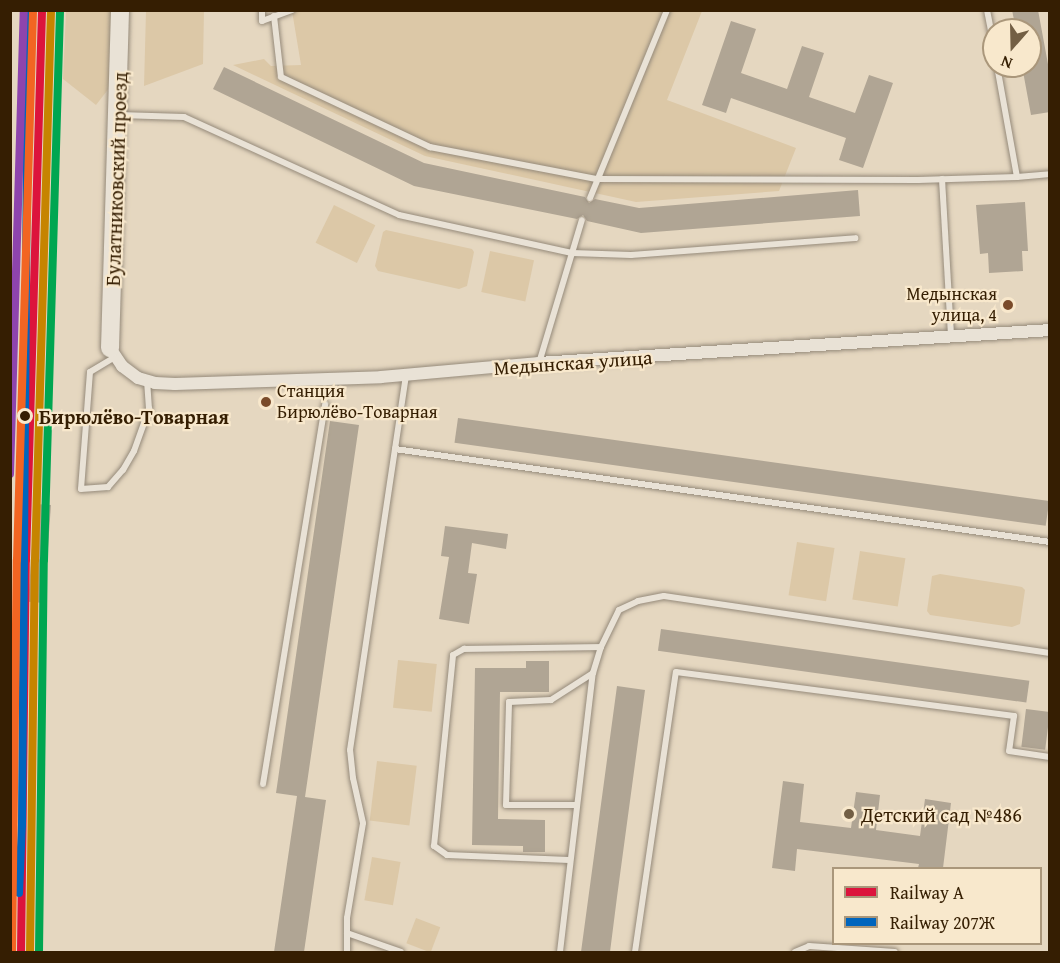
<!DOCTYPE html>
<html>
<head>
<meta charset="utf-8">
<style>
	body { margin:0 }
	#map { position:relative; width:1060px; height:963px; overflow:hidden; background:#e5d7c0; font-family:"Gentium Book Plus",serif }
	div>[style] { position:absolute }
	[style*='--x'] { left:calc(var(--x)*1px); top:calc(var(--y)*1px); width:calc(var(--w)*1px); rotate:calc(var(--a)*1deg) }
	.green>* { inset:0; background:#dcc8a7; transform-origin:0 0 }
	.building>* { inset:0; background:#b0a594; transform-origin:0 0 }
	.roads { filter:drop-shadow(0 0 2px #958a7a) drop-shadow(0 0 2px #958a7a) }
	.lane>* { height:6px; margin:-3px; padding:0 3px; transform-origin:3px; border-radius:3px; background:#e9e2d6 }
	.street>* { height:12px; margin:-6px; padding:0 6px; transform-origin:6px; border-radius:6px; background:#e9e2d6 }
	.secondary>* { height:18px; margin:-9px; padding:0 9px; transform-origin:9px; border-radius:9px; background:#e9e2d6 }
	.rail-1>* { height:8px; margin:-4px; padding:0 4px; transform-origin:4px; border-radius:4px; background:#dc143c }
	.rail-2>* { height:8px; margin:-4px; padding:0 4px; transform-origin:4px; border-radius:4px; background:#0065bd }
	.rail-3>* { height:8px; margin:-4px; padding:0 4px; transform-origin:4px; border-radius:4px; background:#c68400 }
	.rail-4>* { height:8px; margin:-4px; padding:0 4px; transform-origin:4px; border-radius:4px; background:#f26522 }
	.rail-5>* { height:8px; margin:-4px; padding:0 4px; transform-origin:4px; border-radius:4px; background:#00a651 }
	.rail-6>* { height:8px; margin:-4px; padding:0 4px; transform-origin:4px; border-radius:4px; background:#8e44ad }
	.dots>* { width:16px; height:16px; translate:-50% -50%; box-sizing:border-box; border:3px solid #f8e8cc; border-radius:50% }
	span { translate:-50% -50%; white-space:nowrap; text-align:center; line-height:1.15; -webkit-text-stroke:4.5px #f8e8cc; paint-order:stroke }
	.bus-label { font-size:18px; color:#351e02 }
	.right { translate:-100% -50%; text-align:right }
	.left { translate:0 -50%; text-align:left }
	.street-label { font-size:20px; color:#351e02 }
	.stop-label { font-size:20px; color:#351e02; font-weight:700 }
	.poi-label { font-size:20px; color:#351e02 }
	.frame { position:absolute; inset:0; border:12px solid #351e02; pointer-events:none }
	.legend { position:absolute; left:832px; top:867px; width:210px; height:78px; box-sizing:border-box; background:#f8e8cc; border:2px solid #aa977b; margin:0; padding:8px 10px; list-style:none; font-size:18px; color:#351e02 }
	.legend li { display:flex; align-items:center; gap:12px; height:30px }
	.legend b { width:30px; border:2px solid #aa977b }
	.north { position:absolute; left:982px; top:18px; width:60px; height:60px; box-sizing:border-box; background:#f8e8cc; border:2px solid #aa977b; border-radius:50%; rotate:200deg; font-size:16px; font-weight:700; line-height:24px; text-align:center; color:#351e02 }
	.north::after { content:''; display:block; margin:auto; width:21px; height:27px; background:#735f44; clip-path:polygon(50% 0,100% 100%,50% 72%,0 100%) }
</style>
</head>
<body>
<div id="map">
	<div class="green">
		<div style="clip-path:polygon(66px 11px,112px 11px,110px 87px,96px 105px,63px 79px)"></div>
		<div style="clip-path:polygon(146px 11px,204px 11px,203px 64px,144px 86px)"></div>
		<div style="clip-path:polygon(292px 11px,702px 11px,667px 100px,796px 148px,779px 191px,636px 202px,425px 156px,233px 65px,264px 59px,271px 66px,301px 65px)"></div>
		<div style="left:334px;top:205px;width:46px;height:42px;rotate:26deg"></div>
		<div style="clip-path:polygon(386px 230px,472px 249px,474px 252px,467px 286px,459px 289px,378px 271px,375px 266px,383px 232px)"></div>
		<div style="left:490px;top:251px;width:45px;height:42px;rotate:12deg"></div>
		<div style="left:797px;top:542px;width:38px;height:54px;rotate:9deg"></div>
		<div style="left:860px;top:551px;width:46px;height:49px;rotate:9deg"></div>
		<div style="clip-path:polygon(940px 574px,1022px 587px,1025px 590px,1020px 624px,1012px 627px,930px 615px,927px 611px,932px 576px)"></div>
		<div style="left:398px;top:660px;width:39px;height:48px;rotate:6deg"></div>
		<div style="left:377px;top:761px;width:40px;height:60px;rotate:7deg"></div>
		<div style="left:372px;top:857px;width:29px;height:44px;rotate:10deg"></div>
		<div style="left:416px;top:918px;width:26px;height:27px;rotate:21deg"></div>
	</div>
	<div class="building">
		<div style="clip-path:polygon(1012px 10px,1038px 10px,1050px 75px,1050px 112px,1031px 115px,1022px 66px,1030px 66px,1030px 30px,1016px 30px)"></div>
		<div style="clip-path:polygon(731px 21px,756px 29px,741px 73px,787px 89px,802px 46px,824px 53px,809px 97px,855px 113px,869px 75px,893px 83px,863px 168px,839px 160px,846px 138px,731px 98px,726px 113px,702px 105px)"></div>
		<div style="clip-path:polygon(224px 67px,424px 163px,585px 197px,589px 203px,595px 199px,639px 208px,858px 190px,860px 216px,641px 233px,587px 221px,583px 215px,577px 219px,414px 186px,213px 89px)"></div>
		<div style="clip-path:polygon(1025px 202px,1028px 251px,1022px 251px,1023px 271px,989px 273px,988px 253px,980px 254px,976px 205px)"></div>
		<div style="left:458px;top:418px;width:597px;height:25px;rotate:8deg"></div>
		<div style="clip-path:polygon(330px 421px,359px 425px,305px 797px,326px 800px,304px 952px,274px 952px,297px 796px,276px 793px)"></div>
		<div style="left:35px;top:504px;width:16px;height:98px;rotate:4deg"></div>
		<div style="clip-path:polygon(445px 526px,508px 534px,506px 549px,472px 543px,468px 573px,477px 574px,469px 624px,439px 619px,449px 557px,441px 556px)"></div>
		<div style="left:661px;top:629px;width:372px;height:22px;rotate:8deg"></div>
		<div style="clip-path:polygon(526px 661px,549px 661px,549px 692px,500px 692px,498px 819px,545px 820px,545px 852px,523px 852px,523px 846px,472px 845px,475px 668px,526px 668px)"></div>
		<div style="clip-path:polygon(617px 686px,645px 690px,617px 897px,610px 952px,581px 952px)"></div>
		<div style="left:1026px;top:709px;width:24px;height:38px;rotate:7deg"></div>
		<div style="clip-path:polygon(783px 781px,804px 784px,800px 822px,851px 828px,856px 792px,880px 795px,876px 830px,920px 836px,925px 799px,951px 803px,943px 868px,918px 868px,919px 864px,797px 849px,795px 871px,772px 868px)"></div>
	</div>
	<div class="roads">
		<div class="lane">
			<div style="--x:262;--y:10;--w:11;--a:90"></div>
			<div style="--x:262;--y:21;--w:32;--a:-20"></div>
			<div style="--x:987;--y:10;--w:38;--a:79"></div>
			<div style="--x:274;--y:16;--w:61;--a:83.5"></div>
			<div style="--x:281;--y:77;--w:165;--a:25.2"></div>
			<div style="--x:430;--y:147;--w:169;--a:10.9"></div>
			<div style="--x:596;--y:179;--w:322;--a:0.2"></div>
			<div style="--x:918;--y:180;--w:99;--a:-1.7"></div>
			<div style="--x:1017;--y:177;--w:113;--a:-100.2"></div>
			<div style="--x:119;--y:115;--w:65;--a:1.8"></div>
			<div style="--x:184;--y:117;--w:236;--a:24.5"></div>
			<div style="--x:399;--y:215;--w:177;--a:12.4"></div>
			<div style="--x:572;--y:253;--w:59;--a:1.9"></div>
			<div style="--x:631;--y:255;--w:225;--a:-4.3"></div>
			<div style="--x:1017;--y:177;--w:33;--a:-5"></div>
			<div style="--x:942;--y:179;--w:158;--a:86.7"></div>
			<div style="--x:590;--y:198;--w:203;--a:-67.7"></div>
			<div style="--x:115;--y:357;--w:29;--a:149"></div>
			<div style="--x:90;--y:372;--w:117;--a:94.4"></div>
			<div style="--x:81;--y:489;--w:27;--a:-4"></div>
			<div style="--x:108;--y:487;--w:23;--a:-49"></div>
			<div style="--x:123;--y:470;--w:22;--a:-60"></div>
			<div style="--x:134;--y:451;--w:45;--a:-70.3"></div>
			<div style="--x:149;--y:409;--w:28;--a:-94"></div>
			<div style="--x:539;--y:363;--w:149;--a:-73.3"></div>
			<div style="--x:395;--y:449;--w:662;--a:8.08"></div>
			<div style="--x:263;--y:784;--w:385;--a:-80.7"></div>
			<div style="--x:575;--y:805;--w:69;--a:180"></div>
			<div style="--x:506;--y:805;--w:103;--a:-88.3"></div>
			<div style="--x:509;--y:702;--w:42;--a:-2.7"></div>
			<div style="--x:551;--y:700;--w:50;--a:-32.7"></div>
			<div style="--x:569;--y:860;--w:122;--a:-177.7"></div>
			<div style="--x:447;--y:855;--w:16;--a:-145"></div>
			<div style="--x:434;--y:846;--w:192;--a:-84.3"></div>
			<div style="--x:453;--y:655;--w:13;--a:-29"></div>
			<div style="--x:464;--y:649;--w:137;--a:-0.8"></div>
			<div style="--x:347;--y:933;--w:57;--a:19.4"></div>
			<div style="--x:347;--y:952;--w:34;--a:-90"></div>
			<div style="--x:347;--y:918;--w:96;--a:-80.4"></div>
			<div style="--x:363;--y:823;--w:46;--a:-102.5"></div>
			<div style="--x:353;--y:778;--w:28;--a:-96"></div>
			<div style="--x:350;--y:750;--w:379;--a:-81.5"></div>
			<div style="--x:560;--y:952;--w:281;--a:-83.3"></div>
			<div style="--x:593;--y:673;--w:27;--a:-73"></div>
			<div style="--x:601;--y:647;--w:41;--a:-64.1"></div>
			<div style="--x:619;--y:610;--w:21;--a:-25"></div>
			<div style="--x:638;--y:601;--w:26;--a:-11"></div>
			<div style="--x:664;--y:596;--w:390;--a:8.4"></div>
			<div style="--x:635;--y:952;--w:283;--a:-81.7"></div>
			<div style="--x:676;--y:672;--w:341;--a:7.4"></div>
			<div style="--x:1014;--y:716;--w:35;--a:98"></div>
			<div style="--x:1009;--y:751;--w:41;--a:8.3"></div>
			<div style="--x:795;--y:952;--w:15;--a:-23"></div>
			<div style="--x:809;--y:946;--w:86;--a:4"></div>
		</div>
		<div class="street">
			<div style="--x:110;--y:348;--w:22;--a:56"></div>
			<div style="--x:122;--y:366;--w:20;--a:37"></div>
			<div style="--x:138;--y:378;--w:18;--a:16"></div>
			<div style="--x:155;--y:383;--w:20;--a:3"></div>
			<div style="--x:175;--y:384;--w:206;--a:-1.9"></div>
			<div style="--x:381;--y:377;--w:159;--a:-5.1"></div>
			<div style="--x:539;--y:363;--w:512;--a:-3.69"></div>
		</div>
		<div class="secondary">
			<div style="--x:110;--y:348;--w:338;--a:-88.3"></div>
		</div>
	</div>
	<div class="rail-1">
		<div style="--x:21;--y:952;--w:392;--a:-89.3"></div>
		<div style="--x:26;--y:560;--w:550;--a:-88.33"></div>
	</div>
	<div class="rail-2">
		<div style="--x:19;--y:893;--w:68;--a:-87.5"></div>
		<div style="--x:22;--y:825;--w:815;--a:-89.58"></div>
	</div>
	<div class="rail-3">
		<div style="--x:30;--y:952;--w:392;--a:-89.3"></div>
		<div style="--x:35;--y:560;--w:550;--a:-88.33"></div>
	</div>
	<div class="rail-4">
		<div style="--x:12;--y:952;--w:392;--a:-89.3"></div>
		<div style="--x:17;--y:560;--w:550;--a:-88.33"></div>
	</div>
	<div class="rail-5">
		<div style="--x:39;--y:952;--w:392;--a:-89.3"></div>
		<div style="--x:44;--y:560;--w:549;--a:-88.33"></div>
	</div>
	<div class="rail-6">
		<div style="--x:10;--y:474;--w:464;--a:-88.3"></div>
	</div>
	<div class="dots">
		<div style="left:1008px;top:305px;background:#7a4b2a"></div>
		<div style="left:266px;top:402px;background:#7a4b2a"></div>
		<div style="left:25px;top:416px;background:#351e02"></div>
		<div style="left:849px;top:814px;background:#735f44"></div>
	</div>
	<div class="bus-label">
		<span class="right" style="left:997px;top:305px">Медынская<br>улица, 4</span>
		<span class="left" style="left:277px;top:402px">Станция<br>Бирюлёво-Товарная</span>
	</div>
	<div class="street-label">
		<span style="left:116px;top:179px;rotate:-88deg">Булатниковский проезд</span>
		<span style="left:573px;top:362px;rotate:-4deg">Медынская улица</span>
	</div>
	<div class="stop-label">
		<span class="left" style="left:39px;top:416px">Бирюлёво-Товарная</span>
	</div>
	<div class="poi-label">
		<span class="left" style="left:861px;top:814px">Детский сад №486</span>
	</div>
	<div class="frame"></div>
	<ul class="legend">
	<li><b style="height:8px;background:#dc143c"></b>Railway A</li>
	<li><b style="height:8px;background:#0065bd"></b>Railway 207Ж</li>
	</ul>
	<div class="north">N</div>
</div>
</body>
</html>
